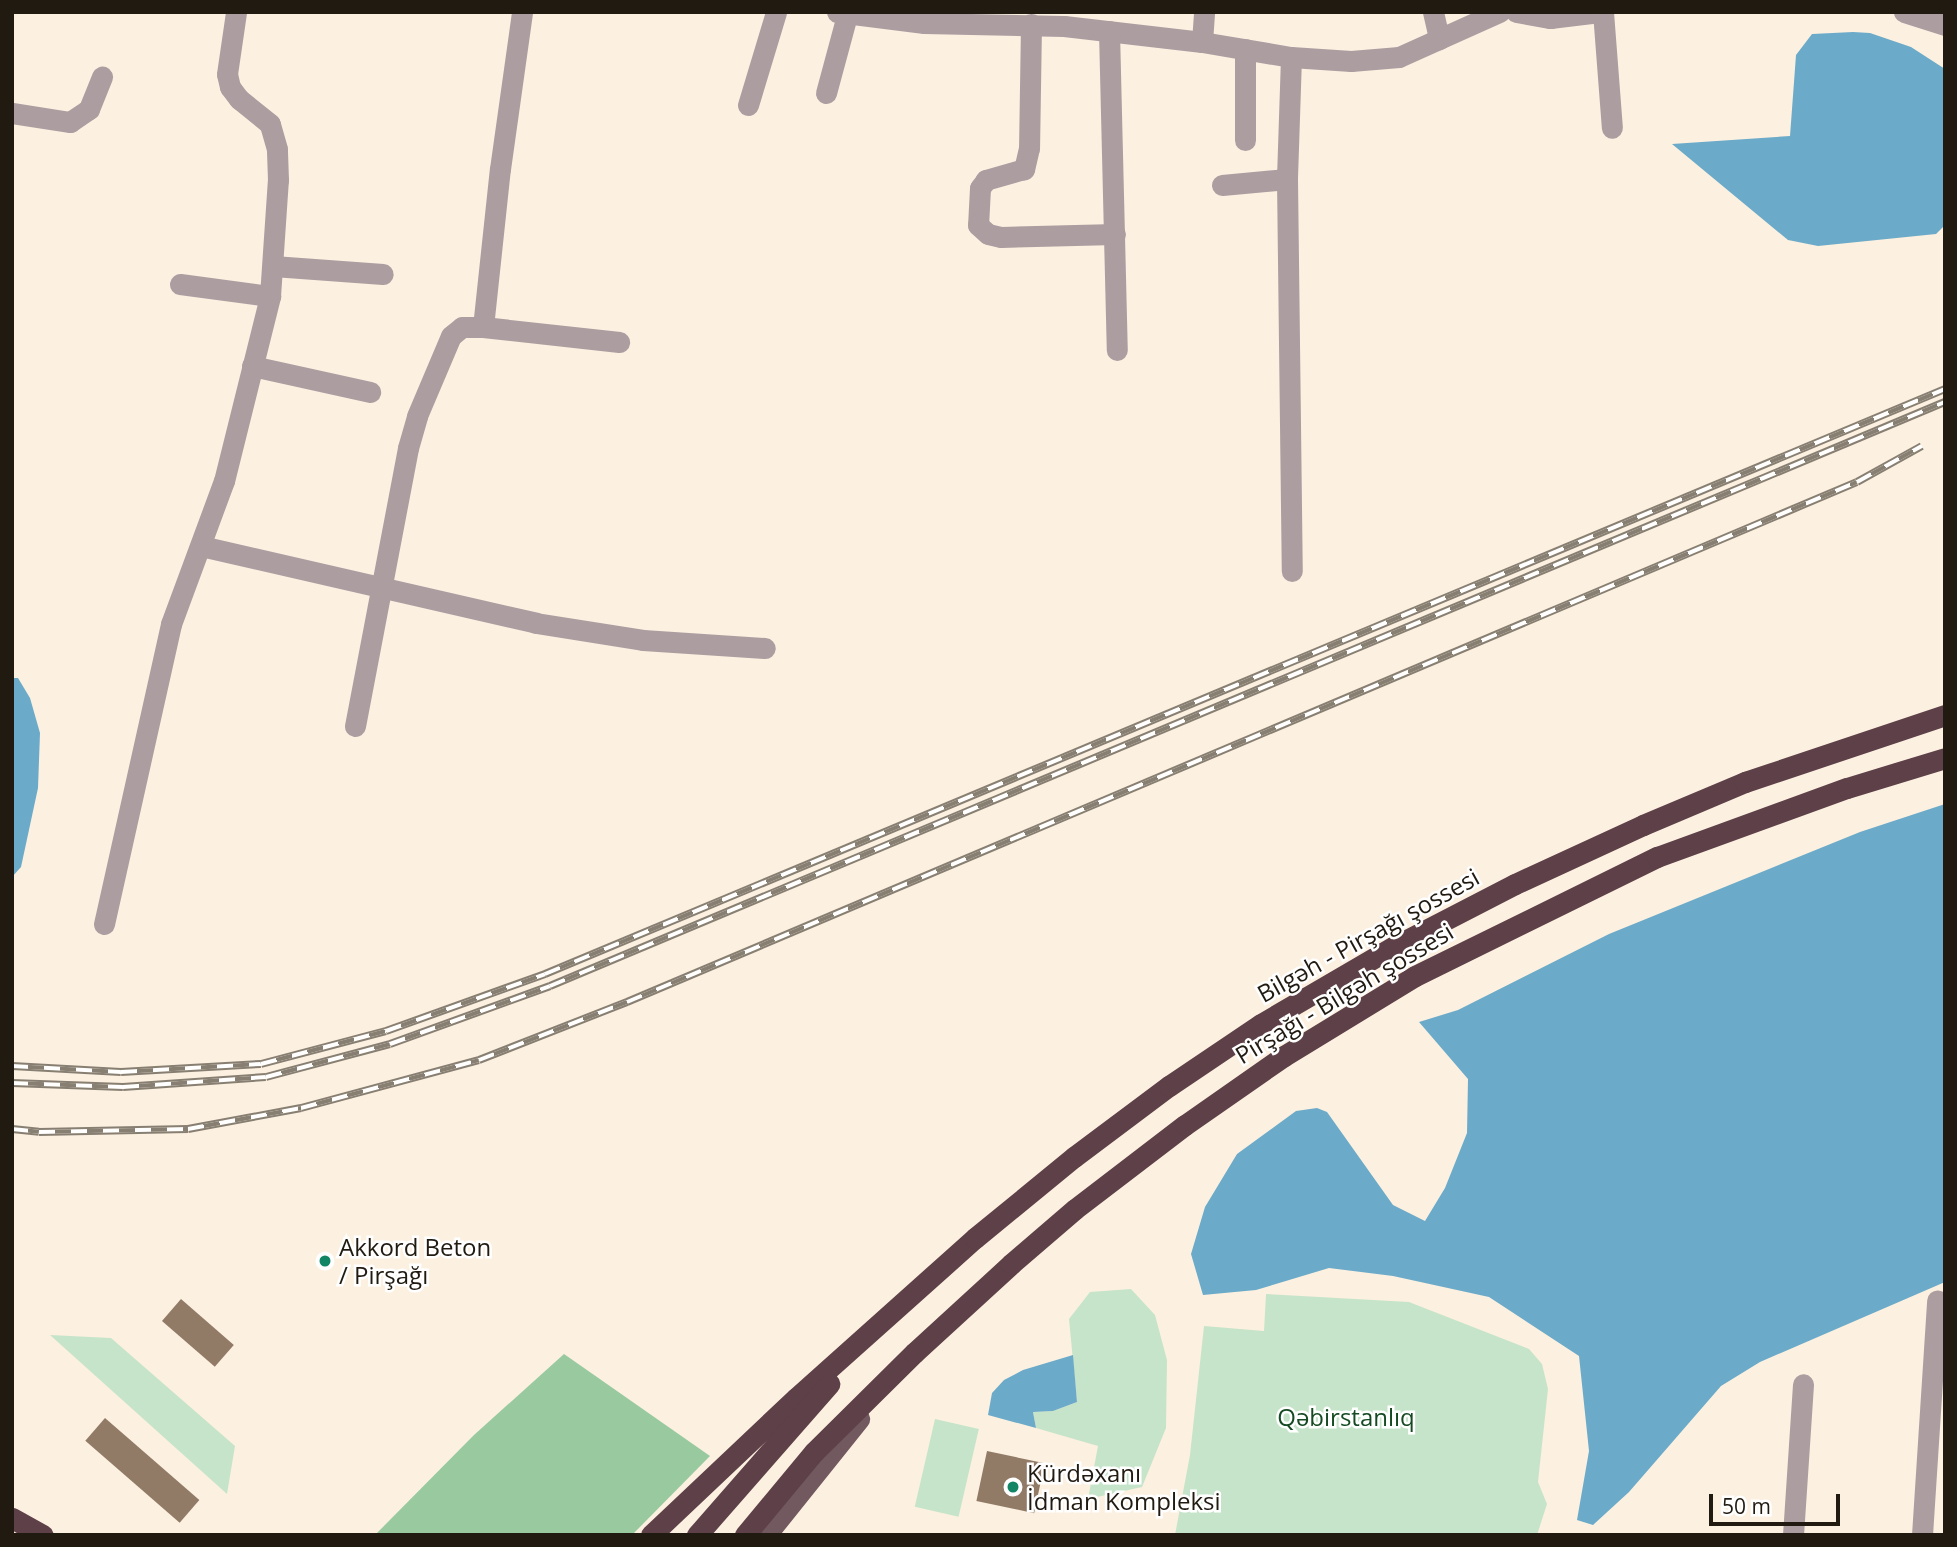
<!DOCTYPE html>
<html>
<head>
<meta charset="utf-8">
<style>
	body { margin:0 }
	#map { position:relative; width:1957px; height:1547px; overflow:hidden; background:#fcf0e0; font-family:"Open Sans",sans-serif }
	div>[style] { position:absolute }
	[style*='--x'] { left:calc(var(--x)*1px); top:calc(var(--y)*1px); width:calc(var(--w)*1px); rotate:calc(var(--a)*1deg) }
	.green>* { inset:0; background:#c6e4c9; transform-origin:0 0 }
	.forest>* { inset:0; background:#98c99f }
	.water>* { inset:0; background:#6babc9 }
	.building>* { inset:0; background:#917b66; transform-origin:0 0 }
	.minor>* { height:21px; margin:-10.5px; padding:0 10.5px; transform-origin:10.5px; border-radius:10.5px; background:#ac9da1 }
	.major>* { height:21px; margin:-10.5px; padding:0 10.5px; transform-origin:10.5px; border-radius:10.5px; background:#72585f }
	.highway>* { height:21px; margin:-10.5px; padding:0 10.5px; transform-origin:10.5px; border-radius:10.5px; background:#5d4048 }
	.rail>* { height:8px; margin-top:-4px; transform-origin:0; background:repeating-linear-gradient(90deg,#fff 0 16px,#887f73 0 32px); box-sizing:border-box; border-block:2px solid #887f73 }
	.dots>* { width:19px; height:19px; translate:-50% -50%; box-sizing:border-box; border:4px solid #fff; border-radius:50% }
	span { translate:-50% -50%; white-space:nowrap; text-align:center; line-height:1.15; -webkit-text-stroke:5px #fff; paint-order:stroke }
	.street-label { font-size:24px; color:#211a11 }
	.poi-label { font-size:24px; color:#211a11 }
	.left { translate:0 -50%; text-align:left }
	.park-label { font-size:24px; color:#154a22 }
	.frame { position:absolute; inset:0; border:14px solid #211a11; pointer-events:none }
	.scale { position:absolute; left:1709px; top:1494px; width:131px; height:32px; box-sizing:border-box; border:4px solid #211a11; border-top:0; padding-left:9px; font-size:21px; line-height:24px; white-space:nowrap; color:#211a11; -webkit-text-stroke:5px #fff; paint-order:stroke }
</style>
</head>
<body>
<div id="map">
	<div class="green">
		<div style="clip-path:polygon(1131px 1289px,1155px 1315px,1167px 1360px,1166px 1428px,1142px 1487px,1088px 1499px,1098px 1446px,1036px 1428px,1033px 1412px,1053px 1411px,1077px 1402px,1069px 1319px,1090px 1292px)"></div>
		<div style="clip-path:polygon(1266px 1294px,1409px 1302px,1529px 1349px,1542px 1364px,1548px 1389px,1538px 1482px,1547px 1504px,1537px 1535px,1175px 1535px,1190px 1455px,1204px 1326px,1264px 1331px)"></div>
		<div style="clip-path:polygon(50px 1335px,111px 1338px,235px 1446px,227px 1494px)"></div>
		<div style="left:935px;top:1419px;width:45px;height:90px;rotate:13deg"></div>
	</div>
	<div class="forest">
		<div style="clip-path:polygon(564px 1354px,710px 1456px,632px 1535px,375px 1535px,474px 1435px)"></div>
	</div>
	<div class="water">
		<div style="clip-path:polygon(1853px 32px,1870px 33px,1911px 47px,1945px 69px,1945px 225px,1936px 234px,1818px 246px,1788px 240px,1672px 144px,1790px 136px,1796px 55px,1812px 34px)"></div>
		<div style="clip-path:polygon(12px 678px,18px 678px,30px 698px,40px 733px,38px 788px,21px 867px,12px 877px)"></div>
		<div style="clip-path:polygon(1945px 804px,1945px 1282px,1760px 1362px,1721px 1386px,1629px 1492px,1593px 1525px,1577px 1520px,1589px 1451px,1579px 1356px,1489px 1297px,1393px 1276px,1329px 1268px,1256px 1290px,1203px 1295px,1191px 1254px,1205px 1207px,1237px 1154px,1296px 1111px,1317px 1108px,1327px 1112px,1393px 1205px,1425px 1221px,1445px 1188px,1467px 1133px,1468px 1079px,1419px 1022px,1458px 1010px,1609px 934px,1860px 832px)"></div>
		<div style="clip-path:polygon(1073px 1355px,1077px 1402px,1053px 1411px,1033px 1412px,1036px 1428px,988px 1415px,992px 1393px,1004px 1380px,1023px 1370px)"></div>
	</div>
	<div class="building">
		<div style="left:181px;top:1299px;width:70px;height:29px;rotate:41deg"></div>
		<div style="left:105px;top:1418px;width:125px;height:30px;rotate:41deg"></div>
		<div style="left:987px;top:1451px;width:59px;height:51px;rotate:12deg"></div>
	</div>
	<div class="minor">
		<div style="--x:837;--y:12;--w:88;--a:7.2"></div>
		<div style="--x:924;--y:23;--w:140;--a:1.2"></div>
		<div style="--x:1064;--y:26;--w:139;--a:6.6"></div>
		<div style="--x:1202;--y:42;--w:90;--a:9.6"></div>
		<div style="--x:1291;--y:57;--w:60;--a:3.8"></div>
		<div style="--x:1351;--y:61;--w:48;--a:-4.8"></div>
		<div style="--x:1399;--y:57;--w:110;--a:-24.2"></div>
		<div style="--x:1433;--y:12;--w:28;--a:77"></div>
		<div style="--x:1516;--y:12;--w:35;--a:10"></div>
		<div style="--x:1550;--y:18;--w:50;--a:-6.8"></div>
		<div style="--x:1603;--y:12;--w:116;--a:85.6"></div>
		<div style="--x:1904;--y:12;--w:43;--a:17.6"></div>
		<div style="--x:1031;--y:24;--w:124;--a:90.9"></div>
		<div style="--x:1029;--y:148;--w:22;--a:103"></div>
		<div style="--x:1024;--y:169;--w:40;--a:164"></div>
		<div style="--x:986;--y:180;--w:10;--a:127"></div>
		<div style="--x:980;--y:188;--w:37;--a:93"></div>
		<div style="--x:978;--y:225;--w:13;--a:42"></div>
		<div style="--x:988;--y:234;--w:13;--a:13"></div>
		<div style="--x:1001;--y:237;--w:114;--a:-1.5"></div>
		<div style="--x:1109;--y:31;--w:319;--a:88.6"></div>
		<div style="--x:1202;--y:42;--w:30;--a:-86"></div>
		<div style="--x:1245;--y:49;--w:91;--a:90"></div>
		<div style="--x:1291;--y:57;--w:122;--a:91.9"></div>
		<div style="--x:1287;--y:179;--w:392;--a:89.3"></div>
		<div style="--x:826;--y:93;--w:81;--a:-74.9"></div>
		<div style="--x:748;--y:105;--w:97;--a:-73.2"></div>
		<div style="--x:12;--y:113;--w:59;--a:8.8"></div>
		<div style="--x:70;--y:122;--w:23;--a:-34"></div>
		<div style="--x:89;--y:109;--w:35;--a:-68"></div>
		<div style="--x:1222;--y:185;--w:65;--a:-5.3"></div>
		<div style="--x:273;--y:266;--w:110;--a:4.2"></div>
		<div style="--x:180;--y:284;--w:91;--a:7.6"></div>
		<div style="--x:483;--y:327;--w:137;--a:6.3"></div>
		<div style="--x:252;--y:366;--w:121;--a:12.4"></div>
		<div style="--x:201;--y:546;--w:344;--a:12.9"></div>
		<div style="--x:536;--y:623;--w:108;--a:9"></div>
		<div style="--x:643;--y:640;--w:122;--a:3.8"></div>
		<div style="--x:355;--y:726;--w:283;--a:-79.2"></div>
		<div style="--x:408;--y:448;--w:33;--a:-74"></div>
		<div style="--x:417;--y:416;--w:87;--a:-67"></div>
		<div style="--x:451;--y:336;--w:14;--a:-39"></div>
		<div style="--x:462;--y:327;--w:21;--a:0"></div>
		<div style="--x:483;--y:327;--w:159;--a:-83.9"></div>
		<div style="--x:500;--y:169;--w:159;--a:-82"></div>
		<div style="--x:104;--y:924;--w:307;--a:-77.4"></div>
		<div style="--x:171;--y:624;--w:153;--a:-69.7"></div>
		<div style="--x:224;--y:481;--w:191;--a:-76"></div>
		<div style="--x:270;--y:296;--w:116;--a:-86.1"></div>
		<div style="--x:278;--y:180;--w:31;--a:-92"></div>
		<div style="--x:277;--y:149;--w:26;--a:-106"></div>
		<div style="--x:270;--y:124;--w:40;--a:-141"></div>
		<div style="--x:239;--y:99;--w:15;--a:-127"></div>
		<div style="--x:230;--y:87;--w:13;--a:-103"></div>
		<div style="--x:227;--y:74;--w:63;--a:-81.7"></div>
		<div style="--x:1793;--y:1535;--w:151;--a:-86.2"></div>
		<div style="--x:1922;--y:1535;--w:235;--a:-86.3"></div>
	</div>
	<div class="major">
		<div style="--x:766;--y:1535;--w:149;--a:-51.3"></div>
	</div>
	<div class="highway">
		<div style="--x:12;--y:1518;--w:35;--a:29"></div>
		<div style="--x:651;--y:1535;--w:199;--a:-43.4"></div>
		<div style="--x:796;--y:1398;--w:240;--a:-41.8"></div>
		<div style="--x:975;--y:1238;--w:128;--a:-39.3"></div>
		<div style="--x:1074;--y:1157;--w:119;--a:-36.8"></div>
		<div style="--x:1169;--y:1086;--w:111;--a:-34"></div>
		<div style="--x:1261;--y:1024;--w:153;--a:-30.3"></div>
		<div style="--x:1393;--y:947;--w:137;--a:-27.3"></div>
		<div style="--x:1515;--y:884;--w:141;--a:-24.7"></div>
		<div style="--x:1643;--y:825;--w:111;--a:-22.9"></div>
		<div style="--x:1745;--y:782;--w:211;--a:-18.5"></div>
		<div style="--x:697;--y:1535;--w:201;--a:-48.8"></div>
		<div style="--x:745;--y:1535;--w:108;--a:-50.3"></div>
		<div style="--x:814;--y:1452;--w:141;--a:-44.7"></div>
		<div style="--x:914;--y:1353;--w:132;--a:-42.5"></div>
		<div style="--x:1011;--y:1264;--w:84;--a:-40.7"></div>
		<div style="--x:1075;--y:1209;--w:138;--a:-37.4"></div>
		<div style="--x:1185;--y:1125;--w:121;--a:-34.9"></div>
		<div style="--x:1284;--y:1056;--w:153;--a:-31.4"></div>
		<div style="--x:1415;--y:976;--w:270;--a:-26.2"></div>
		<div style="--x:1657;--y:857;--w:202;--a:-20"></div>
		<div style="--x:1847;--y:788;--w:102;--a:-17"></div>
	</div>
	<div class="rail">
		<div style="--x:12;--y:1066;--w:109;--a:3.2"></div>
		<div style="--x:121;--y:1072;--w:140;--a:-3.3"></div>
		<div style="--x:261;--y:1064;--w:129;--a:-14.8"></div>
		<div style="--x:386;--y:1031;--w:169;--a:-19.7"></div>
		<div style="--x:545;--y:974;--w:1517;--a:-22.68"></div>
		<div style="--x:12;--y:1083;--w:111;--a:2.1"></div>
		<div style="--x:123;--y:1087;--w:143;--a:-4"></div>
		<div style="--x:266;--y:1077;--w:128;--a:-14.9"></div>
		<div style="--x:390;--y:1044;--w:170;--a:-19.9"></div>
		<div style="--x:550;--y:986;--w:1512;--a:-22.72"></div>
		<div style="--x:12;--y:1129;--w:27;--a:6"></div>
		<div style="--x:39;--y:1132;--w:149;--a:-1.2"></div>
		<div style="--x:188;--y:1129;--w:115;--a:-10.5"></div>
		<div style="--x:301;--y:1108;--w:184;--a:-15.1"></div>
		<div style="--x:479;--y:1060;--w:159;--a:-21.4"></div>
		<div style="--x:627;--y:1002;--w:1335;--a:-22.92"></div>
		<div style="--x:1857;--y:482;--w:74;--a:-29"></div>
	</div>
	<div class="dots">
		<div style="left:325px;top:1261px;background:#118564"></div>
		<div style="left:1013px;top:1487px;background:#118564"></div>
	</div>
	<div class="street-label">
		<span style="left:1368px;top:935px;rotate:-29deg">Bilgəh - Pirşağı şossesi</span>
		<span style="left:1344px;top:993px;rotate:-31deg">Pirşağı - Bilgəh şossesi</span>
	</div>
	<div class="poi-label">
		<span class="left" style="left:339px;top:1261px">Akkord Beton<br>/ Pirşağı</span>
		<span class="left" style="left:1027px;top:1487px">Kürdəxanı<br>İdman Kompleksi</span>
	</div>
	<div class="park-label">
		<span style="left:1346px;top:1417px">Qəbirstanlıq</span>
	</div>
	<div class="frame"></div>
	<div class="scale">50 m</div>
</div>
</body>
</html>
